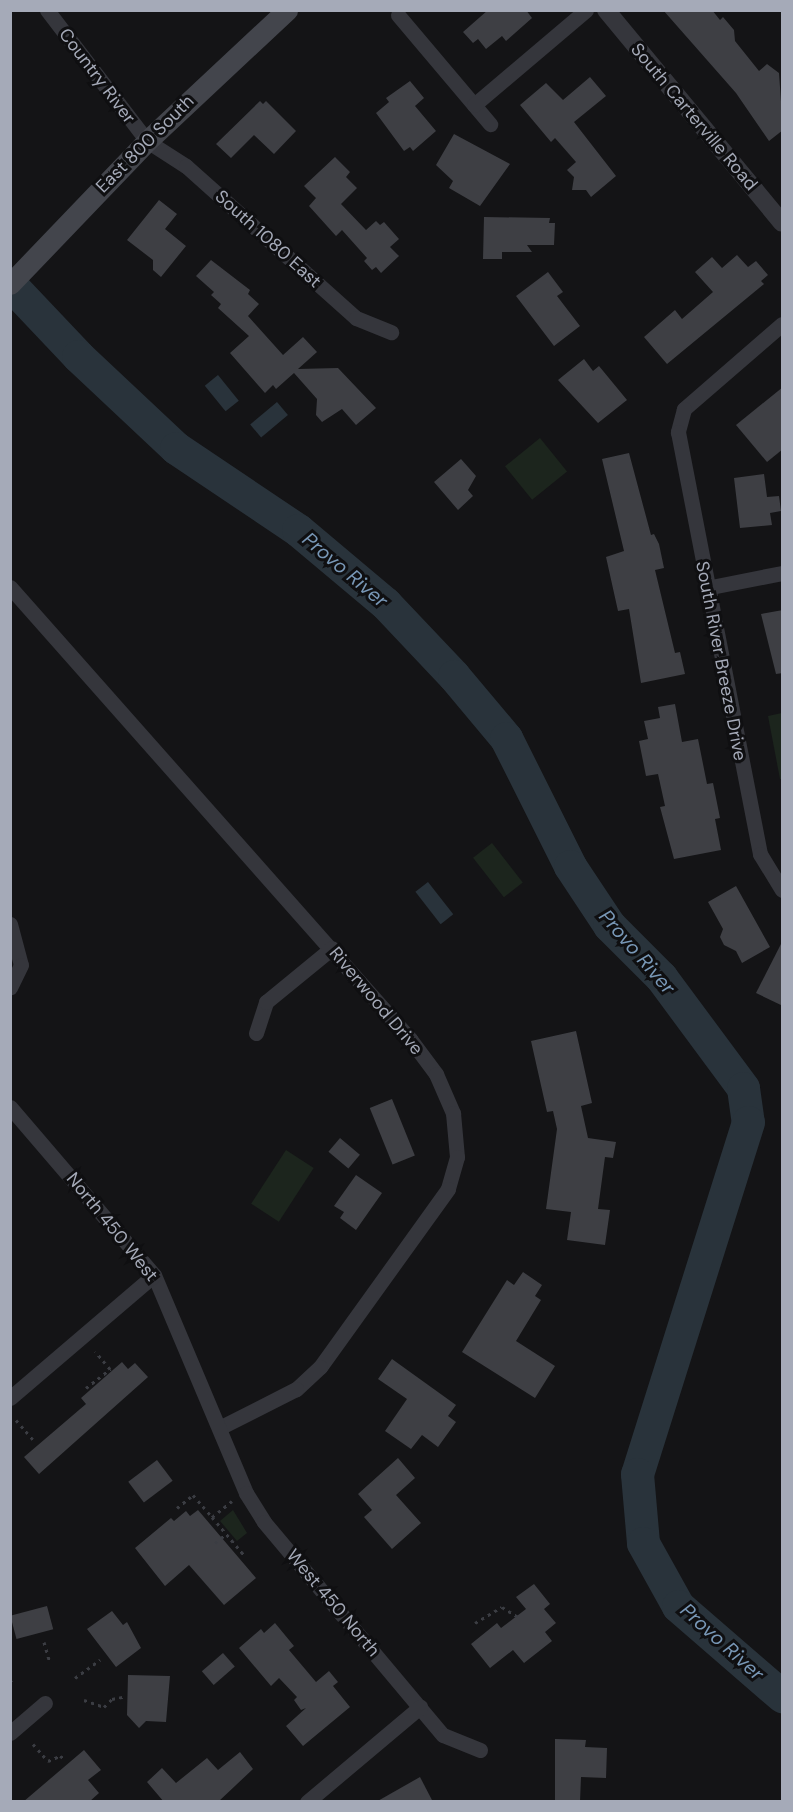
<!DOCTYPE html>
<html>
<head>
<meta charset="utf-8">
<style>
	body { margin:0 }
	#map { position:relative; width:793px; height:1812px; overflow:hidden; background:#141416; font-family:"DM Sans",sans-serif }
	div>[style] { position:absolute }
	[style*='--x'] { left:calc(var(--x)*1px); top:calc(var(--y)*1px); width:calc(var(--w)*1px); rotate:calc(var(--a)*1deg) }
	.green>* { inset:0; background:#1c251d; transform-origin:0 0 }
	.water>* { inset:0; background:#29333b; transform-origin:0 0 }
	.river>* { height:33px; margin:-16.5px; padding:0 16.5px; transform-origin:16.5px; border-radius:16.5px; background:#29333b }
	.building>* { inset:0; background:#3e3f44; transform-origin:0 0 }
	.path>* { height:3px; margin-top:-1.5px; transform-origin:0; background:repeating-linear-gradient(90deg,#3b3d43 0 3px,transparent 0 7.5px) }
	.minor>* { height:15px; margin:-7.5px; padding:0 7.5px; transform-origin:7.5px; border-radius:7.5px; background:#35363c }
	.tertiary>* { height:18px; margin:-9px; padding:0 9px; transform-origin:9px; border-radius:9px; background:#35363c }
	.secondary>* { height:21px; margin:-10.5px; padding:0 10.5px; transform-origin:10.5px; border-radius:10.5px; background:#43454c }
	span { translate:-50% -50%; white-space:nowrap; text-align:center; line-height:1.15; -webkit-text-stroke:6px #0f0f11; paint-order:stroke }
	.street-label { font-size:18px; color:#a5aab8 }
	.water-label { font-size:20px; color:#7897b6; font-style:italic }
	.frame { position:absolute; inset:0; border:12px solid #a5aab8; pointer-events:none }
</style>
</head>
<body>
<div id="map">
	<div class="green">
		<div style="left:540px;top:438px;width:43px;height:45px;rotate:51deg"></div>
		<div style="clip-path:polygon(782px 713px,782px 779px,780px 779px,768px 716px)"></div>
		<div style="left:492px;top:843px;width:50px;height:24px;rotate:52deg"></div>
		<div style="left:286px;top:1150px;width:33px;height:64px;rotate:33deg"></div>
		<div style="clip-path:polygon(233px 1510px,247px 1533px,237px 1541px,220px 1521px)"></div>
	</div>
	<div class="water">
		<div style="left:218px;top:375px;width:33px;height:17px;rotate:51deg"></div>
		<div style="left:277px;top:402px;width:17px;height:35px;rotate:50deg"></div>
		<div style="left:428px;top:882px;width:41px;height:16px;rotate:52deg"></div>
	</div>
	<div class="river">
		<div style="--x:10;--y:284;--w:99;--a:46.6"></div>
		<div style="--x:78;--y:356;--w:134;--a:43.2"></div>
		<div style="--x:176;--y:448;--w:147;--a:33.9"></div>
		<div style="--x:298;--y:530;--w:114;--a:40"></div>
		<div style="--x:385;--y:603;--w:100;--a:46.6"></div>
		<div style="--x:454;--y:676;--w:81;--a:50"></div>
		<div style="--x:506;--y:738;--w:143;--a:63.4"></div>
		<div style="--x:570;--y:866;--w:71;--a:56.5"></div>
		<div style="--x:609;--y:925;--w:74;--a:45"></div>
		<div style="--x:661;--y:977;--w:138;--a:53.5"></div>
		<div style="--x:743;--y:1088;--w:34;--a:82"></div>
		<div style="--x:748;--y:1122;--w:369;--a:107.5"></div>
		<div style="--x:637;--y:1474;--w:69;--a:85"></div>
		<div style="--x:643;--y:1543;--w:72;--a:60.9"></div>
		<div style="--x:678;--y:1606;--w:138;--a:40.9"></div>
	</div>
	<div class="building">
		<div style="clip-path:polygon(488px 10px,526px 10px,532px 18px,506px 41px,502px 36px,486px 49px,478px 39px,473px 43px,463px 32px)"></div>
		<div style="clip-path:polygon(663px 10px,712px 10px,720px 20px,723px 17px,734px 30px,735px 41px,759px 71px,767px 64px,779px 73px,783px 130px,769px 141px,736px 93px)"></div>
		<div style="clip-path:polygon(590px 77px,606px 96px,574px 122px,616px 176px,591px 197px,586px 190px,572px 190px,574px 177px,567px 170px,576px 162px,555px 138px,551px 142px,520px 105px,546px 83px,563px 100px)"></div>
		<div style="clip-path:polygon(410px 81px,424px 98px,415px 106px,436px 131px,413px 151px,410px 147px,404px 151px,376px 113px,389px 102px,386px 98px)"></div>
		<div style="clip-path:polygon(260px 101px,263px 104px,266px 101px,296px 131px,274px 154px,254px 135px,231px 158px,216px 144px)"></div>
		<div style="clip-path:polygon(454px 134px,510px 164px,480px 206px,449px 188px,453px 181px,436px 165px)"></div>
		<div style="clip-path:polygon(335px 157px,350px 172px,346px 177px,357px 188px,341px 204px,366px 230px,376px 221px,380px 225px,384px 222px,399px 239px,390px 247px,399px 256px,381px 273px,376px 267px,372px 270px,364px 261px,367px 258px,342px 230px,336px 236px,309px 206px,316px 198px,304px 186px)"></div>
		<div style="clip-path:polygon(159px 200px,177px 214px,165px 229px,186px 246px,161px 277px,153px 270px,153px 260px,127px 240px)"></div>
		<div style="clip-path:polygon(484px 217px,550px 218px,549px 223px,555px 223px,554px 245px,527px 245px,532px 252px,502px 252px,502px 259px,483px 259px)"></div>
		<div style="clip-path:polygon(737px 255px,748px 267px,756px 261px,768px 275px,761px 281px,764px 284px,667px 364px,644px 337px,675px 310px,682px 319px,713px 292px,695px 272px,712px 257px,722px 268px)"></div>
		<div style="clip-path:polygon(211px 260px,250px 290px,248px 294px,259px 304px,248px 316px,283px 355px,303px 337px,317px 352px,298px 369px,338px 368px,376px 408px,356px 425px,342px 409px,322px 422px,316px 415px,317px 399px,294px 373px,276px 389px,273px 385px,265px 393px,230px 353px,249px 336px,218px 308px,221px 304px,211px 295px,214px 292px,196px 276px)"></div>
		<div style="clip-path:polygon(548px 272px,563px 292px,557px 296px,580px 326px,554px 346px,516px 296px)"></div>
		<div style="clip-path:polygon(584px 359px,593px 371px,599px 366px,627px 400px,598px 423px,558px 380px)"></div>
		<div style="clip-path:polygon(783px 387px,783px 449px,767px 462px,736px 425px)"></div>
		<div style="clip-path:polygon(629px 453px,651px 535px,654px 534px,659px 544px,664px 568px,655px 570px,675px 653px,680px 652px,685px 674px,641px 683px,629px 609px,618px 611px,606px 557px,624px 551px,602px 459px)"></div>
		<div style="clip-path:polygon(461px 459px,476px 476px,468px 490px,473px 496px,458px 510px,434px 482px)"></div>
		<div style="clip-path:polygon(764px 474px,767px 497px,779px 496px,781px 511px,770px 513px,772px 525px,740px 528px,734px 478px)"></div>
		<div style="clip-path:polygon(783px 610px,783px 673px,776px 674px,761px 614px)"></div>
		<div style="clip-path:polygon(675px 704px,682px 742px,698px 739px,707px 784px,713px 783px,720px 818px,715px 819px,721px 850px,674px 859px,660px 807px,665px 806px,658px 774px,646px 776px,639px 741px,648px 739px,644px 721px,660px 718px,658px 707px)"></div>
		<div style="clip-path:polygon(736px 886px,770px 947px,742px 963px,736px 951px,724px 945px,720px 937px,723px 929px,708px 902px)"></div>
		<div style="clip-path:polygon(783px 940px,783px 1006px,756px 993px)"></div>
		<div style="clip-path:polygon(576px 1031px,592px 1103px,581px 1106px,588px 1138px,616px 1142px,613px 1158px,605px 1157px,598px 1209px,610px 1210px,605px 1245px,567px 1240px,571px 1212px,546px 1209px,557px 1129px,553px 1111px,547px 1112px,531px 1041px)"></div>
		<div style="left:392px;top:1099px;width:61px;height:24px;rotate:68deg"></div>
		<div style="left:340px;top:1138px;width:26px;height:18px;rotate:40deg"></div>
		<div style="clip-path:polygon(356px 1175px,382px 1193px,356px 1230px,340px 1218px,344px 1212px,334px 1206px)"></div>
		<div style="clip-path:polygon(523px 1272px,542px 1285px,535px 1296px,541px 1300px,516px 1341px,555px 1366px,535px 1398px,462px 1352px,507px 1280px,514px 1285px)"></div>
		<div style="clip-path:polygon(392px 1359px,456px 1405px,448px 1416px,456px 1422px,438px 1447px,422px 1435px,411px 1449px,385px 1431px,407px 1399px,378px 1379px)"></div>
		<div style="clip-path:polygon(122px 1362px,128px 1369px,135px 1363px,148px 1377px,39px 1474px,24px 1457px,86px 1404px,81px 1398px)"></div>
		<div style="clip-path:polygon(398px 1458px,415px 1478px,396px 1495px,421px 1523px,392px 1549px,364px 1517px,372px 1510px,358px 1494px)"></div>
		<div style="left:157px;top:1460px;width:26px;height:36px;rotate:53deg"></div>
		<div style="clip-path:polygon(198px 1510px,256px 1578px,224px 1605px,189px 1565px,165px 1586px,135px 1548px,171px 1518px,174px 1521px,186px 1511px,190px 1516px)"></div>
		<div style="clip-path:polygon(534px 1584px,550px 1604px,544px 1609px,556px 1623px,545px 1632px,552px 1641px,524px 1663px,513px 1650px,490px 1668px,471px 1644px,497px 1623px,501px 1628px,526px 1609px,516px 1597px)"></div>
		<div style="left:47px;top:1606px;width:24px;height:38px;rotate:75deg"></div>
		<div style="clip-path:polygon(112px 1611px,123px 1625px,127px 1622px,141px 1648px,116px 1667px,87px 1629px)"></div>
		<div style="clip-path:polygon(275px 1623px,294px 1646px,289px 1650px,316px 1682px,329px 1671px,338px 1682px,333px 1686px,350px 1707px,303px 1746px,286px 1726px,306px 1708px,301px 1710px,294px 1700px,297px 1697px,279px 1678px,271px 1686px,239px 1648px,261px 1629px,264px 1633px)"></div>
		<div style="left:223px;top:1653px;width:18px;height:28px;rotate:49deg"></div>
		<div style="clip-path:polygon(128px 1675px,170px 1676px,166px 1722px,146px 1721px,139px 1728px,127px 1715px)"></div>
		<div style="clip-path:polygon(555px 1739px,586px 1740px,585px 1747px,607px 1748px,606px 1778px,581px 1777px,580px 1802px,555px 1802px)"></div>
		<div style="clip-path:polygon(84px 1750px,101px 1770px,88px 1780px,99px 1793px,89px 1802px,23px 1802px)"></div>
		<div style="clip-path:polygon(240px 1752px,253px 1769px,218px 1802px,164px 1802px,147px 1782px,162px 1768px,176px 1783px,207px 1758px,218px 1770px)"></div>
		<div style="clip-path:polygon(420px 1777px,433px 1802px,376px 1802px)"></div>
	</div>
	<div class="path">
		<div style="--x:86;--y:1388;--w:31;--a:-38"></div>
		<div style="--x:110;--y:1369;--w:23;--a:-130"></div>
		<div style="--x:16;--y:1420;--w:28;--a:49"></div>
		<div style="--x:232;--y:1501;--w:26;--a:141"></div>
		<div style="--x:212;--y:1517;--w:50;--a:49.9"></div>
		<div style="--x:177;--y:1508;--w:21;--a:-39"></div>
		<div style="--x:193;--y:1495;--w:29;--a:49"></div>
		<div style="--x:215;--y:1543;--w:14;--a:-39"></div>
		<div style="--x:475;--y:1623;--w:31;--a:-31"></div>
		<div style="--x:502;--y:1607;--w:19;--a:32"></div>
		<div style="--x:44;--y:1642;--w:22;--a:74"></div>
		<div style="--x:75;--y:1678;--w:31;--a:-36"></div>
		<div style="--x:10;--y:1680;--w:5;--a:53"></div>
		<div style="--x:84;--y:1700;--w:21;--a:19"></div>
		<div style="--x:104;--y:1707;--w:11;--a:-45"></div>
		<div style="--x:112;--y:1699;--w:15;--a:-11"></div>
		<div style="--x:33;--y:1744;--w:23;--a:49"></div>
		<div style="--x:48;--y:1761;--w:13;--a:-23"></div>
		<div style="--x:60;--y:1756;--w:7;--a:27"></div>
		<div style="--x:10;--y:1796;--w:1;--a:45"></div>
		<div style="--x:224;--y:1801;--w:1;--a:90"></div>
	</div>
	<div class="minor">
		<div style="--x:47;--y:10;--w:165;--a:52.6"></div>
		<div style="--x:147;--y:141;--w:46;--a:32.7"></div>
		<div style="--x:186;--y:166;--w:228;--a:41.8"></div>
		<div style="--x:356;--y:318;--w:38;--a:22"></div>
		<div style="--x:398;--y:15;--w:143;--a:49.8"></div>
		<div style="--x:474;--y:105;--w:147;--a:-40.3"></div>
		<div style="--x:782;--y:324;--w:130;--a:139.1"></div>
		<div style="--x:684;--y:409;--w:24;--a:105"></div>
		<div style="--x:678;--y:432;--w:430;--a:79"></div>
		<div style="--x:760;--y:854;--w:42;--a:58.6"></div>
		<div style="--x:10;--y:587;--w:604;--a:48.49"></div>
		<div style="--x:410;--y:1039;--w:44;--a:53.4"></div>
		<div style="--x:436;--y:1074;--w:43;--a:66.4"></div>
		<div style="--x:453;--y:1113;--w:44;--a:84.8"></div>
		<div style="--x:457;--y:1157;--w:33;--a:106"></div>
		<div style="--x:448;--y:1189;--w:219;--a:125.7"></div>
		<div style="--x:320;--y:1367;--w:33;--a:137"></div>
		<div style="--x:296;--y:1389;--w:86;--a:153.1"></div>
		<div style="--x:706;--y:588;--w:77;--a:-11.2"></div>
		<div style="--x:10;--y:924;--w:42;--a:75"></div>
		<div style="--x:21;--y:965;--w:25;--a:116"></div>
		<div style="--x:256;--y:1033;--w:33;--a:-72"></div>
		<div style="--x:266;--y:1002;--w:85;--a:-39.3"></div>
		<div style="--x:10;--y:1107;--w:221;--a:49.4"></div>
		<div style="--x:154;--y:1275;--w:237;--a:67.1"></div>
		<div style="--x:246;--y:1493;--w:34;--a:58"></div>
		<div style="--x:264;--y:1522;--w:278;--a:50"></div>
		<div style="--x:443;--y:1735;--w:40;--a:22"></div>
		<div style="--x:10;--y:1398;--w:189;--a:-40.5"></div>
		<div style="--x:10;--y:1733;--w:46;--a:-40.6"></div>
		<div style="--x:307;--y:1802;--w:148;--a:-40.1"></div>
	</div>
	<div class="tertiary">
		<div style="--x:606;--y:10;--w:276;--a:50.4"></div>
	</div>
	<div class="secondary">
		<div style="--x:10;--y:284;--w:198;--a:-46.2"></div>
		<div style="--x:147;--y:141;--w:192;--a:-43.1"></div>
	</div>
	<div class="street-label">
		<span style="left:97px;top:76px;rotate:53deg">Country River</span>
		<span style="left:694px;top:117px;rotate:50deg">South Carterville Road</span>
		<span style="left:145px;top:144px;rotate:-45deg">East 800 South</span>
		<span style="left:268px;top:239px;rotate:42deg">South 1080 East</span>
		<span style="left:721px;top:661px;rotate:79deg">South River Breeze Drive</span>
		<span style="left:376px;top:1001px;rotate:50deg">Riverwood Drive</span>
		<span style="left:112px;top:1227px;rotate:51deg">North 450 West</span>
		<span style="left:333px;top:1603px;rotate:50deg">West 450 North</span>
	</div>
	<div class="water-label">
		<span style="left:345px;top:570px;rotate:40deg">Provo River</span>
		<span style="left:637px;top:952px;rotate:49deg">Provo River</span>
		<span style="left:722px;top:1642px;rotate:42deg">Provo River</span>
	</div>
	<div class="frame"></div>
</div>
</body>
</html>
